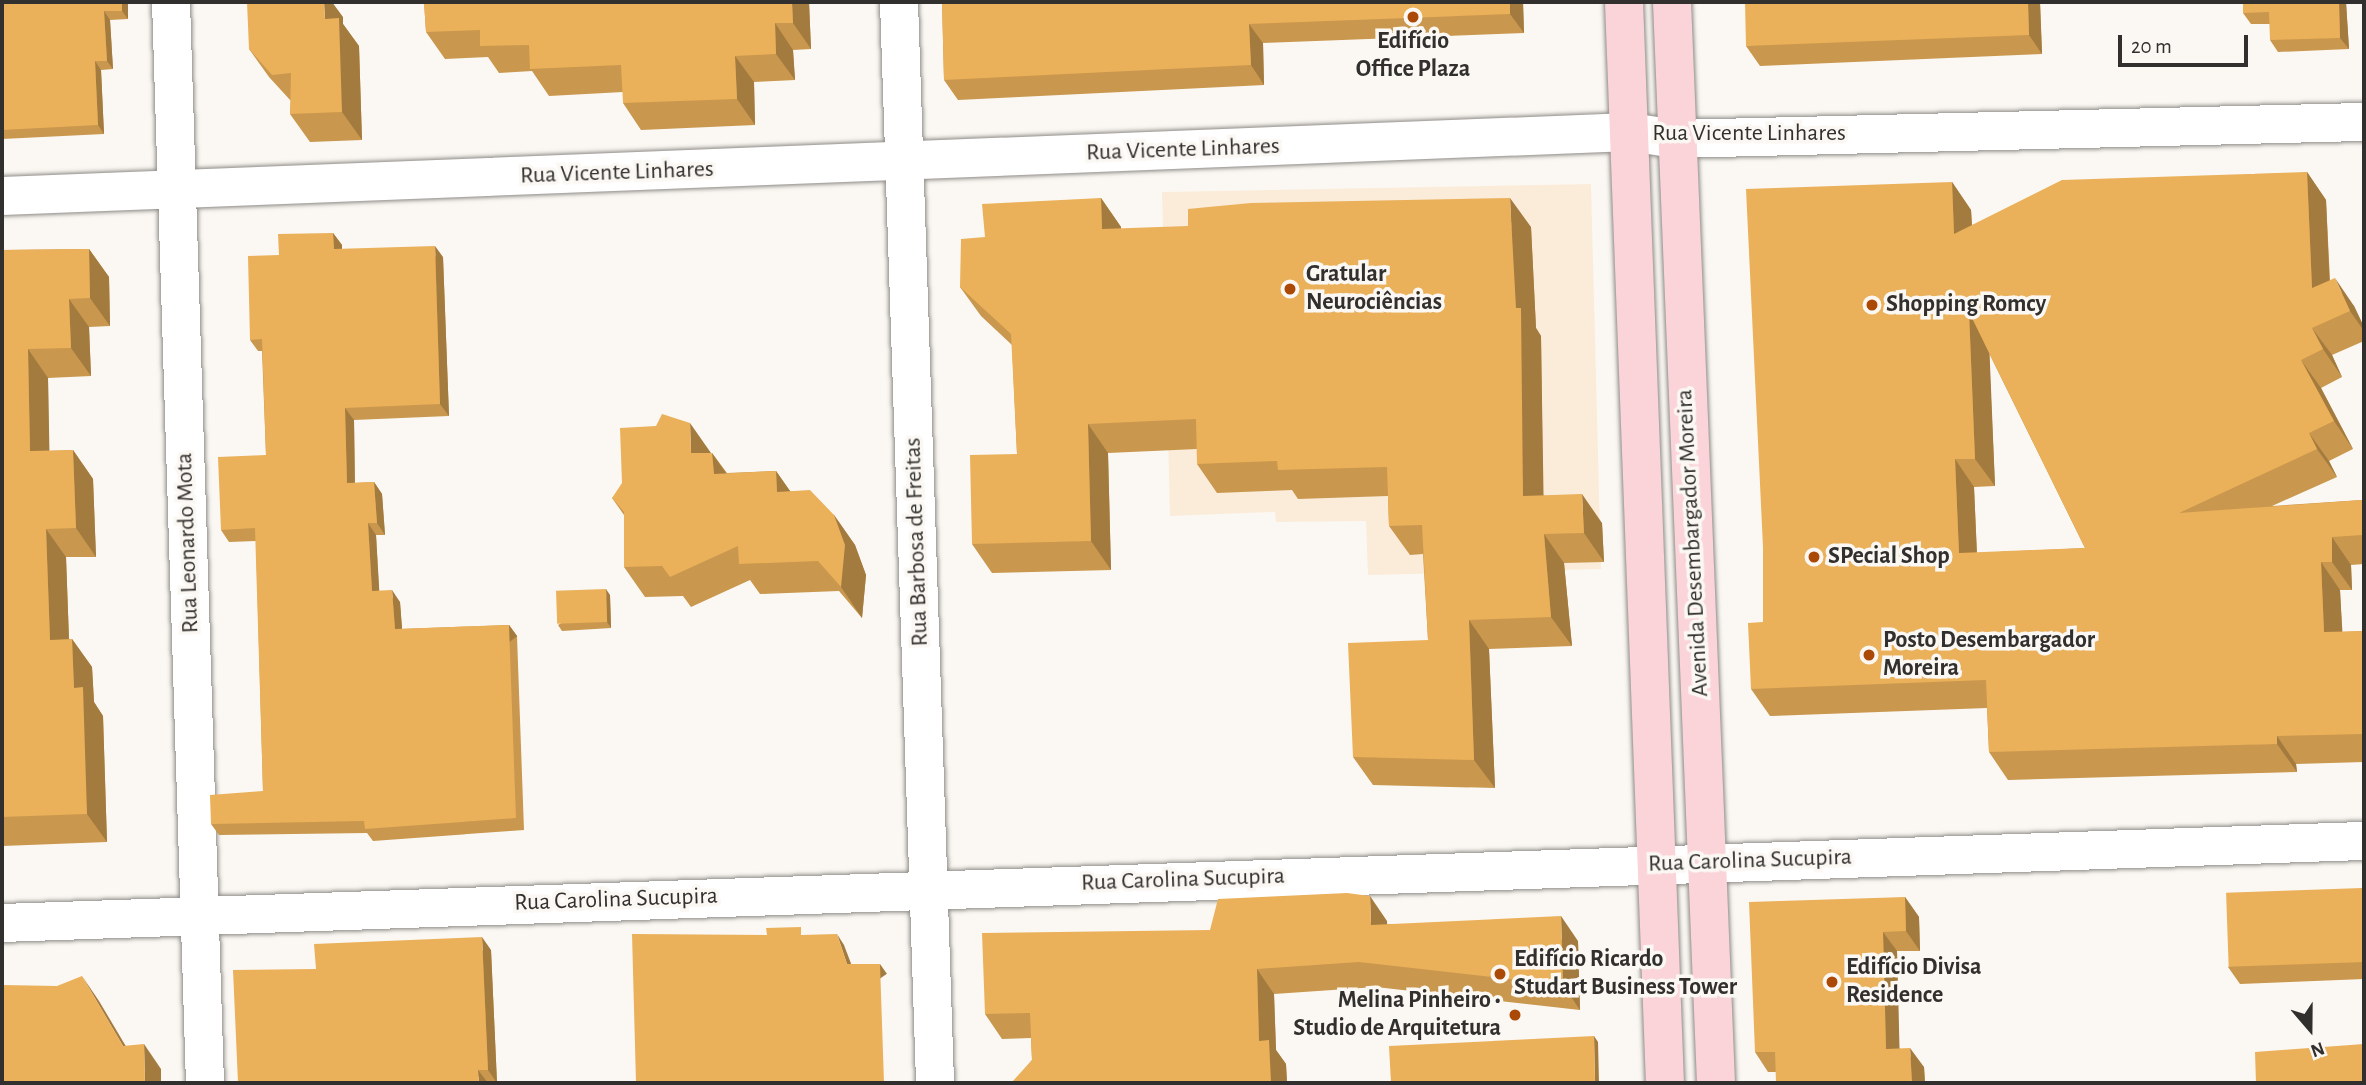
<!DOCTYPE html>
<html>
<head>
<meta charset="utf-8">
<style>
	body { margin:0 }
	#map { position:relative; width:2366px; height:1085px; overflow:hidden; background:#fbf8f3; font-family:"Alegreya Sans",sans-serif }
	div>[style] { position:absolute }
	[style*='--x'] { left:calc(var(--x)*1px); top:calc(var(--y)*1px); width:calc(var(--w)*1px); rotate:calc(var(--a)*1deg) }
	.commercial>* { inset:0; background:#fbecd9 }
	.roads { filter:drop-shadow(0 0 2px #8f8c88) drop-shadow(0 0 2px #8f8c88) }
	.minor>* { height:38px; margin:-19px; padding:0 19px; transform-origin:19px; border-radius:19px; background:#fff }
	.primary>* { height:38px; margin:-19px; padding:0 19px; transform-origin:19px; border-radius:19px; background:#fad4d9 }
	.wall>* { inset:0; background:#c9974d }
	.shaded-wall>* { inset:0; background:#a47b3f; transform-origin:0 0 }
	.building>* { inset:0; background:#eab05a; transform-origin:0 0 }
	.dots>* { width:19px; height:19px; translate:-50% -50%; box-sizing:border-box; border:4px solid #fbf8f3; border-radius:50% }
	span { translate:-50% -50%; white-space:nowrap; text-align:center; line-height:1.15; -webkit-text-stroke:7px #fbf8f3; paint-order:stroke }
	.poi-label { font-size:24px; color:#31302e; font-weight:700 }
	.left { translate:0 -50%; text-align:left }
	.right { translate:-100% -50%; text-align:right }
	.street-label { font-size:24px; color:#31302e }
	.frame { position:absolute; inset:0; border:4px solid #31302e; pointer-events:none }
	.north { position:absolute; left:2275px; top:994px; width:70px; height:70px; -webkit-text-stroke:5px #fbf8f3; paint-order:stroke; rotate:160deg; font-size:19px; font-weight:700; line-height:28px; text-align:center; color:#31302e }
	.north::after { content:''; display:block; margin:auto; width:24px; height:32px; background:#31302e; clip-path:polygon(50% 0,100% 100%,50% 72%,0 100%) }
	.scale { position:absolute; left:2118px; top:35px; width:130px; height:32px; box-sizing:border-box; border:4px solid #31302e; border-top:0; padding-left:9px; font-size:21px; line-height:24px; white-space:nowrap; color:#31302e; -webkit-text-stroke:5px #fbf8f3; paint-order:stroke }
</style>
</head>
<body>
<div id="map">
	<div class="commercial">
		<div style="clip-path:polygon(1591px 184px,1601px 569px,1368px 575px,1366px 521px,1276px 522px,1275px 512px,1170px 516px,1162px 192px)"></div>
	</div>
	<div class="roads">
		<div class="minor">
			<div style="--x:171;--y:2;--w:1082;--a:88.2"></div>
			<div style="--x:899;--y:2;--w:1082;--a:88.09"></div>
			<div style="--x:2;--y:196;--w:1629;--a:-2.25"></div>
			<div style="--x:1630;--y:132;--w:47;--a:8.7"></div>
			<div style="--x:1676;--y:139;--w:688;--a:-1.42"></div>
			<div style="--x:2;--y:923;--w:2363;--a:-1.99"></div>
		</div>
		<div class="primary">
			<div style="--x:1624;--y:2;--w:1082;--a:87.83"></div>
			<div style="--x:1672;--y:2;--w:1082;--a:87.67"></div>
		</div>
	</div>
	<div class="wall">
		<div style="clip-path:polygon(2px 2px,128px 2px,128px 19px,110px 20px,113px 69px,101px 70px,104px 134px,2px 139px)"></div>
		<div style="clip-path:polygon(424px 2px,809px 2px,811px 49px,793px 50px,795px 80px,754px 82px,755px 125px,641px 130px,623px 103px,623px 92px,549px 96px,532px 71px,499px 73px,488px 57px,445px 59px,426px 32px)"></div>
		<div style="clip-path:polygon(942px 2px,1523px 2px,1524px 33px,1263px 43px,1264px 85px,958px 100px,944px 80px)"></div>
		<div style="clip-path:polygon(2040px 2px,2042px 54px,1760px 66px,1746px 46px)"></div>
		<div style="clip-path:polygon(2243px 2px,2346px 2px,2349px 49px,2278px 52px,2270px 40px,2270px 24px,2251px 24px,2243px 13px)"></div>
		<div style="clip-path:polygon(343px 17px,343px 24px,359px 46px,362px 140px,310px 142px,290px 114px,291px 101px,269px 77px,249px 49px)"></div>
		<div style="clip-path:polygon(evenodd,2307px 172px,2326px 200px,2330px 280px,2354px 306px,2364px 327px,2364px 341px,2332px 355px,2342px 377px,2321px 388px,2353px 449px,2329px 461px,2337px 477px,2272px 506px,2362px 500px,2364px 504px,2364px 564px,2351px 565px,2352px 590px,2340px 590px,2342px 632px,2364px 631px,2364px 762px,2296px 764px,2297px 772px,2008px 780px,1989px 752px,1987px 708px,1770px 716px,1751px 689px,1763px 622px,1952px 182px,1971px 210px,1972px 225px,2307px 172px,1989px 353px,2085px 548px,1977px 553px,1974px 487px,1995px 486px,1989px 353px)"></div>
		<div style="clip-path:polygon(1101px 198px,1121px 227px,1121px 229px,1531px 227px,1536px 328px,1541px 336px,1543px 495px,1602px 523px,1604px 562px,1564px 563px,1572px 646px,1489px 649px,1495px 788px,1373px 785px,1353px 757px,1428px 640px,1423px 554px,1410px 555px,1389px 526px,1388px 496px,1298px 499px,1292px 490px,1217px 493px,1197px 464px,1197px 449px,1108px 453px,1111px 570px,992px 573px,972px 544px,1017px 454px,1012px 345px,981px 316px,960px 287px,985px 237px)"></div>
		<div style="clip-path:polygon(333px 233px,342px 245px,342px 249px,443px 257px,449px 416px,354px 420px,355px 483px,374px 482px,382px 494px,385px 535px,376px 535px,379px 591px,400px 602px,402px 629px,509px 625px,517px 636px,524px 830px,373px 841px,367px 833px,219px 835px,211px 824px,263px 791px,256px 541px,229px 542px,221px 530px,266px 455px,262px 351px,258px 351px,250px 340px,279px 255px)"></div>
		<div style="clip-path:polygon(89px 249px,109px 277px,110px 326px,89px 327px,91px 376px,48px 378px,49px 451px,73px 450px,93px 479px,96px 557px,66px 557px,69px 639px,72px 639px,92px 667px,94px 702px,103px 716px,107px 842px,2px 846px,2px 250px)"></div>
		<div style="clip-path:polygon(711px 453px,712px 453px,727px 473px,776px 471px,790px 491px,834px 515px,855px 545px,866px 575px,862px 618px,839px 591px,760px 594px,750px 580px,691px 607px,683px 596px,645px 597px,624px 567px,624px 515px,612px 498px)"></div>
		<div style="clip-path:polygon(610px 595px,611px 628px,562px 631px,558px 625px)"></div>
		<div style="clip-path:polygon(2364px 892px,2364px 979px,2240px 984px,2228px 967px)"></div>
		<div style="clip-path:polygon(1905px 897px,1919px 917px,1920px 951px,1897px 951px,1899px 1048px,1924px 1067px,1925px 1083px,1776px 1083px,1776px 1072px,1768px 1072px,1755px 1052px)"></div>
		<div style="clip-path:polygon(1387px 921px,1387px 924px,1578px 941px,1580px 1010px,1376px 987px,1274px 994px,1276px 1050px,1286px 1064px,1287px 1083px,1013px 1083px,1032px 1060px,1031px 1038px,1002px 1039px,985px 1014px,1210px 930px)"></div>
		<div style="clip-path:polygon(491px 950px,497px 1083px,488px 1083px,316px 969px)"></div>
	</div>
	<div class="shaded-wall">
		<div style="clip-path:polygon(122px 2px,128px 2px,128px 19px,122px 11px)"></div>
		<div style="clip-path:polygon(324px 2px,332px 2px,343px 17px,343px 24px,359px 46px,362px 140px,342px 112px,325px 19px)"></div>
		<div style="clip-path:polygon(792px 2px,809px 2px,811px 49px,793px 23px)"></div>
		<div style="clip-path:polygon(1510px 2px,1523px 2px,1524px 33px,1510px 14px)"></div>
		<div style="clip-path:polygon(2028px 2px,2040px 2px,2042px 54px,2029px 35px)"></div>
		<div style="clip-path:polygon(2339px 2px,2346px 2px,2349px 49px,2340px 38px)"></div>
		<div style="clip-path:polygon(104px 11px,110px 20px,113px 69px,107px 61px)"></div>
		<div style="clip-path:polygon(775px 23px,793px 50px,795px 80px,776px 54px)"></div>
		<div style="clip-path:polygon(1249px 24px,1263px 43px,1264px 85px,1251px 65px)"></div>
		<div style="clip-path:polygon(735px 56px,754px 82px,755px 125px,737px 99px)"></div>
		<div style="clip-path:polygon(95px 61px,101px 70px,104px 134px,98px 125px)"></div>
		<div style="clip-path:polygon(2307px 172px,2326px 200px,2331px 316px,2312px 288px)"></div>
		<div style="clip-path:polygon(1952px 182px,1971px 210px,1974px 262px,1954px 234px)"></div>
		<div style="clip-path:polygon(1101px 198px,1121px 227px,1122px 258px,1102px 229px)"></div>
		<div style="clip-path:polygon(1510px 198px,1531px 227px,1536px 328px,1541px 336px,1544px 524px,1523px 496px)"></div>
		<div style="clip-path:polygon(333px 233px,342px 245px,342px 261px,334px 249px)"></div>
		<div style="clip-path:polygon(435px 246px,443px 257px,449px 416px,440px 404px)"></div>
		<div style="clip-path:polygon(89px 249px,109px 277px,110px 326px,90px 298px)"></div>
		<div style="clip-path:polygon(2335px 278px,2354px 306px,2364px 327px,2364px 331px,2350px 311px)"></div>
		<div style="clip-path:polygon(69px 299px,89px 327px,91px 376px,71px 348px)"></div>
		<div style="clip-path:polygon(1969px 312px,1989px 340px,1995px 486px,1975px 459px)"></div>
		<div style="clip-path:polygon(2312px 328px,2332px 355px,2342px 377px,2323px 349px)"></div>
		<div style="clip-path:polygon(28px 349px,48px 378px,50px 480px,30px 451px)"></div>
		<div style="clip-path:polygon(2301px 360px,2321px 388px,2353px 449px,2334px 421px)"></div>
		<div style="clip-path:polygon(345px 408px,354px 420px,355px 495px,347px 483px)"></div>
		<div style="clip-path:polygon(690px 423px,711px 453px,691px 453px)"></div>
		<div style="clip-path:polygon(1088px 424px,1108px 453px,1111px 570px,1091px 541px)"></div>
		<div style="clip-path:polygon(2309px 433px,2329px 461px,2337px 477px,2317px 449px)"></div>
		<div style="clip-path:polygon(73px 450px,93px 479px,96px 557px,76px 528px)"></div>
		<div style="clip-path:polygon(712px 453px,733px 483px,714px 474px)"></div>
		<div style="clip-path:polygon(1955px 459px,1974px 487px,1978px 581px,1959px 553px)"></div>
		<div style="clip-path:polygon(776px 471px,797px 501px,777px 492px)"></div>
		<div style="clip-path:polygon(374px 482px,382px 494px,385px 535px,377px 523px)"></div>
		<div style="clip-path:polygon(1582px 494px,1602px 523px,1604px 562px,1584px 533px)"></div>
		<div style="clip-path:polygon(2362px 500px,2364px 504px,2364px 537px,2363px 535px)"></div>
		<div style="clip-path:polygon(834px 515px,855px 545px,866px 575px,862px 618px,841px 587px)"></div>
		<div style="clip-path:polygon(368px 523px,376px 535px,380px 603px,372px 591px)"></div>
		<div style="clip-path:polygon(46px 529px,66px 557px,70px 668px,50px 640px)"></div>
		<div style="clip-path:polygon(1544px 534px,1564px 563px,1572px 646px,1551px 617px)"></div>
		<div style="clip-path:polygon(2332px 537px,2351px 565px,2352px 590px,2332px 562px)"></div>
		<div style="clip-path:polygon(2321px 562px,2340px 590px,2344px 660px,2324px 632px)"></div>
		<div style="clip-path:polygon(606px 589px,610px 595px,611px 628px,607px 622px)"></div>
		<div style="clip-path:polygon(392px 590px,400px 602px,403px 641px,395px 629px)"></div>
		<div style="clip-path:polygon(1469px 620px,1489px 649px,1495px 788px,1474px 760px)"></div>
		<div style="left:509px;top:625px;width:14px;height:193px;rotate:54deg"></div>
		<div style="clip-path:polygon(72px 639px,92px 667px,94px 702px,103px 716px,107px 842px,87px 814px,74px 688px)"></div>
		<div style="clip-path:polygon(2277px 736px,2296px 764px,2297px 772px,2277px 744px)"></div>
		<div style="clip-path:polygon(2362px 888px,2364px 892px,2364px 962px)"></div>
		<div style="clip-path:polygon(1370px 896px,1387px 921px,1388px 949px,1371px 925px)"></div>
		<div style="clip-path:polygon(1905px 897px,1919px 917px,1920px 951px,1906px 931px)"></div>
		<div style="clip-path:polygon(1561px 916px,1578px 941px,1580px 1010px,1563px 985px)"></div>
		<div style="clip-path:polygon(1883px 932px,1897px 951px,1900px 1068px,1886px 1049px)"></div>
		<div style="clip-path:polygon(837px 934px,844px 945px,855px 974px,847px 964px)"></div>
		<div style="clip-path:polygon(482px 937px,491px 950px,497px 1083px,488px 1070px)"></div>
		<div style="left:880px;top:964px;width:12px;height:119px;rotate:55deg"></div>
		<div style="clip-path:polygon(1257px 969px,1274px 994px,1276px 1050px,1286px 1064px,1287px 1083px,1272px 1083px,1271px 1082px,1259px 1041px)"></div>
		<div style="clip-path:polygon(82px 976px,99px 1001px,140px 1070px,123px 1046px)"></div>
		<div style="clip-path:polygon(1594px 1036px,1598px 1042px,1599px 1083px,1595px 1083px)"></div>
		<div style="clip-path:polygon(144px 1044px,161px 1069px,161px 1083px,145px 1083px)"></div>
		<div style="clip-path:polygon(1910px 1048px,1924px 1067px,1925px 1083px,1912px 1083px)"></div>
		<div style="clip-path:polygon(478px 1070px,488px 1083px,479px 1083px)"></div>
	</div>
	<div class="building">
		<div style="clip-path:polygon(2px 2px,122px 2px,122px 11px,104px 11px,107px 61px,95px 61px,98px 125px,2px 130px)"></div>
		<div style="clip-path:polygon(247px 2px,324px 2px,325px 19px,339px 18px,342px 112px,290px 114px,291px 73px,272px 75px,249px 49px)"></div>
		<div style="clip-path:polygon(424px 2px,792px 2px,793px 23px,775px 23px,776px 54px,735px 56px,737px 99px,623px 103px,621px 65px,530px 69px,529px 45px,480px 46px,480px 30px,426px 32px)"></div>
		<div style="clip-path:polygon(942px 2px,1510px 2px,1510px 14px,1249px 24px,1251px 65px,944px 80px)"></div>
		<div style="clip-path:polygon(1745px 2px,2028px 2px,2029px 35px,1746px 46px)"></div>
		<div style="clip-path:polygon(2243px 2px,2339px 2px,2340px 38px,2270px 40px,2269px 12px,2243px 13px)"></div>
		<div style="clip-path:polygon(evenodd,2307px 172px,2312px 288px,2335px 278px,2350px 311px,2312px 328px,2323px 349px,2301px 360px,2334px 421px,2309px 433px,2317px 449px,2179px 513px,2362px 500px,2363px 535px,2332px 537px,2332px 562px,2321px 562px,2324px 632px,2364px 631px,2364px 734px,2277px 736px,2277px 744px,1989px 752px,1986px 680px,1751px 689px,1748px 623px,1763px 622px,1763px 547px,1746px 189px,1952px 182px,1954px 234px,2062px 180px,2307px 172px,1969px 312px,2085px 548px,1959px 553px,1955px 459px,1975px 459px,1969px 312px)"></div>
		<div style="clip-path:polygon(1101px 198px,1102px 229px,1188px 226px,1188px 209px,1251px 203px,1510px 198px,1516px 308px,1521px 308px,1523px 496px,1582px 494px,1584px 533px,1544px 534px,1551px 617px,1469px 620px,1474px 760px,1353px 757px,1348px 643px,1428px 640px,1422px 525px,1389px 526px,1387px 467px,1278px 470px,1277px 461px,1197px 464px,1196px 419px,1088px 424px,1091px 541px,972px 544px,970px 455px,1017px 454px,1011px 334px,960px 287px,961px 239px,985px 237px,982px 204px)"></div>
		<div style="clip-path:polygon(333px 233px,334px 249px,435px 246px,440px 404px,345px 408px,347px 483px,374px 482px,377px 523px,368px 523px,372px 591px,392px 590px,395px 629px,509px 625px,516px 818px,365px 829px,364px 821px,211px 824px,210px 795px,263px 791px,255px 528px,221px 530px,218px 457px,266px 455px,262px 339px,250px 340px,248px 256px,279px 255px,278px 234px)"></div>
		<div style="clip-path:polygon(89px 249px,90px 298px,69px 299px,71px 348px,28px 349px,30px 451px,73px 450px,76px 528px,46px 529px,50px 640px,72px 639px,74px 688px,83px 687px,87px 814px,2px 817px,2px 250px)"></div>
		<div style="clip-path:polygon(662px 414px,690px 423px,691px 453px,712px 453px,714px 474px,776px 471px,777px 492px,810px 490px,834px 515px,845px 545px,841px 587px,818px 561px,739px 564px,738px 546px,670px 577px,662px 566px,624px 567px,624px 512px,612px 498px,622px 483px,620px 428px,656px 426px)"></div>
		<div style="left:606px;top:589px;width:33px;height:50px;rotate:88deg"></div>
		<div style="left:2362px;top:888px;width:74px;height:136px;rotate:88deg"></div>
		<div style="clip-path:polygon(1347px 893px,1370px 896px,1371px 925px,1561px 916px,1563px 985px,1359px 962px,1257px 969px,1259px 1041px,1269px 1040px,1271px 1082px,1262px 1083px,1013px 1083px,1012px 1082px,1032px 1060px,1030px 1013px,985px 1014px,982px 933px,1210px 930px,1218px 899px)"></div>
		<div style="clip-path:polygon(1905px 897px,1906px 931px,1883px 932px,1886px 1049px,1910px 1048px,1912px 1083px,1776px 1083px,1775px 1052px,1755px 1052px,1749px 902px)"></div>
		<div style="clip-path:polygon(801px 927px,801px 935px,837px 934px,847px 964px,880px 964px,884px 1083px,636px 1083px,632px 934px,767px 935px,766px 928px)"></div>
		<div style="clip-path:polygon(482px 937px,488px 1070px,478px 1070px,479px 1083px,238px 1083px,233px 970px,316px 969px,314px 944px)"></div>
		<div style="clip-path:polygon(82px 976px,123px 1046px,144px 1044px,145px 1083px,2px 1083px,2px 985px,57px 986px)"></div>
		<div style="clip-path:polygon(1594px 1036px,1595px 1083px,1391px 1083px,1389px 1046px)"></div>
		<div style="clip-path:polygon(2364px 1044px,2364px 1083px,2256px 1083px,2255px 1052px)"></div>
	</div>
	<div class="dots">
		<div style="left:1413px;top:17px;background:#ab4907"></div>
		<div style="left:1290px;top:289px;background:#ab4907"></div>
		<div style="left:1872px;top:305px;background:#ab4907"></div>
		<div style="left:1814px;top:557px;background:#ab4907"></div>
		<div style="left:1869px;top:655px;background:#ab4907"></div>
		<div style="left:1500px;top:974px;background:#ab4907"></div>
		<div style="left:1832px;top:982px;background:#ab4907"></div>
		<div style="left:1515px;top:1015px;background:#ab4907"></div>
	</div>
	<div class="poi-label">
		<span style="left:1413px;top:56px">Edifício<br>Office Plaza</span>
		<span class="left" style="left:1306px;top:289px">Gratular<br>Neurociências</span>
		<span class="left" style="left:1886px;top:305px">Shopping Romcy</span>
		<span class="left" style="left:1828px;top:557px">SPecial Shop</span>
		<span class="left" style="left:1883px;top:655px">Posto Desembargador<br>Moreira</span>
		<span class="left" style="left:1514px;top:974px">Edifício Ricardo<br>Studart Business Tower</span>
		<span class="left" style="left:1846px;top:982px">Edifício Divisa<br>Residence</span>
		<span class="right" style="left:1501px;top:1015px">Melina Pinheiro •<br>Studio de Arquitetura</span>
	</div>
	<div class="street-label">
		<span style="left:1749px;top:134px">Rua Vicente Linhares</span>
		<span style="left:1183px;top:150px;rotate:-2deg">Rua Vicente Linhares</span>
		<span style="left:617px;top:173px;rotate:-2deg">Rua Vicente Linhares</span>
		<span style="left:917px;top:542px;rotate:-92deg">Rua Barbosa de Freitas</span>
		<span style="left:188px;top:543px;rotate:-92deg">Rua Leonardo Mota</span>
		<span style="left:1693px;top:543px;rotate:-93deg">Avenida Desembargador Moreira</span>
		<span style="left:1750px;top:861px;rotate:-2deg">Rua Carolina Sucupira</span>
		<span style="left:1183px;top:880px;rotate:-2deg">Rua Carolina Sucupira</span>
		<span style="left:616px;top:900px;rotate:-2deg">Rua Carolina Sucupira</span>
	</div>
	<div class="frame"></div>
	<div class="north">N</div>
	<div class="scale">20 m</div>
</div>
</body>
</html>
